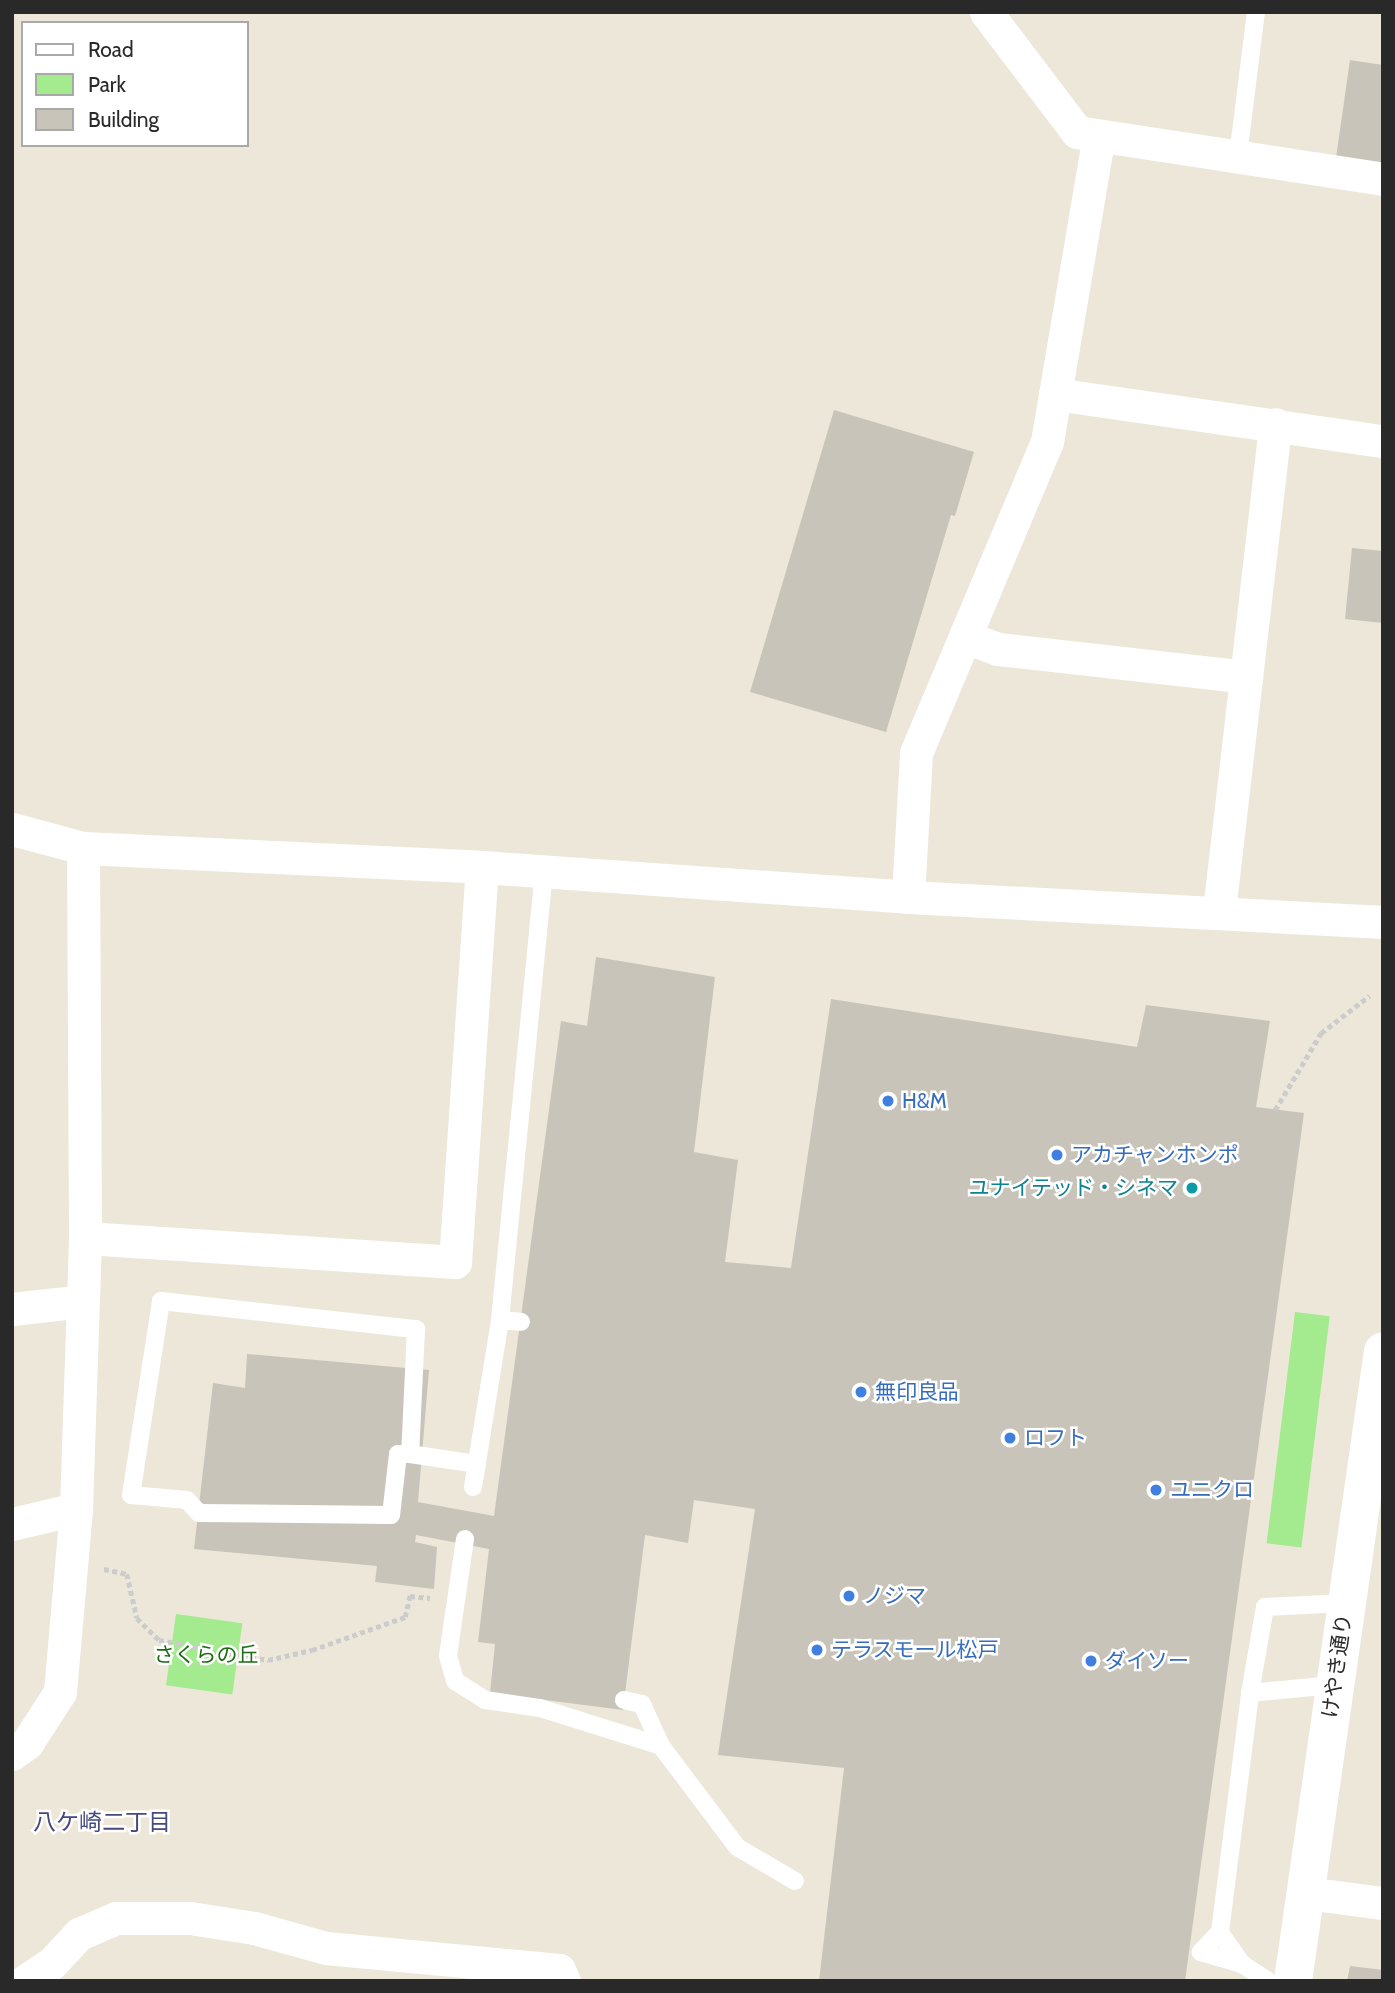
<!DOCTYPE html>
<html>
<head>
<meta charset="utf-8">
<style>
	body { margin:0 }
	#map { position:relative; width:1395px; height:1993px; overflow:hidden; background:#ede7d9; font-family:Cabin,"Noto Sans JP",sans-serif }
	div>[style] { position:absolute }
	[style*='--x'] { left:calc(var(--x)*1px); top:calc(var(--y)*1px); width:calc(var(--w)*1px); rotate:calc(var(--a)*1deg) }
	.green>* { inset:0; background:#a4ea8f; transform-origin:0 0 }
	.building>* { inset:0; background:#c8c4b9 }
	.path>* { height:4.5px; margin-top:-2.25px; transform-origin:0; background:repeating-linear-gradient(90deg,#ccc 0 5px,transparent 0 8.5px) }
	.service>* { height:18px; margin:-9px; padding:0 9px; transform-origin:9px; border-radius:9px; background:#fff }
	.minor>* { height:33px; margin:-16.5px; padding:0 16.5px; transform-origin:16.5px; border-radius:16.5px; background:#fff }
	.tertiary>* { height:38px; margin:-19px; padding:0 19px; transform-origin:19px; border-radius:19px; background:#fff }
	.dots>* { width:19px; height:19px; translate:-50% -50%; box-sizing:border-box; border:4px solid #fff; border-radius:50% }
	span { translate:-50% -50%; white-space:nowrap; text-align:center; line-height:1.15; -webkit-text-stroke:5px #fff; paint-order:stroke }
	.shop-label { font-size:21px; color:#366cbe }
	.left { translate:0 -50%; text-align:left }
	.culture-label { font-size:21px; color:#0d838f }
	.right { translate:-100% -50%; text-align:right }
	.park-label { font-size:21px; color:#1a6d12 }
	.street-label { font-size:21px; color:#292929 }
	.neighbourhood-label { font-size:23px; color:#45497e }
	.frame { position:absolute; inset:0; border:14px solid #292929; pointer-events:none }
	.legend { position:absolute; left:21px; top:21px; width:228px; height:126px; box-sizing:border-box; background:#fff; border:2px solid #a9a9a9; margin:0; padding:9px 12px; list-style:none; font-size:21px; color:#292929 }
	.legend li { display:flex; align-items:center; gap:14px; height:35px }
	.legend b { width:35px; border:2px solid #a9a9a9 }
</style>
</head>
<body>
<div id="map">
	<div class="green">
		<div style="left:1295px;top:1312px;width:35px;height:233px;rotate:7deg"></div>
		<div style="left:176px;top:1614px;width:67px;height:72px;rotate:8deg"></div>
	</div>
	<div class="building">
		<div style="clip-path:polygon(1350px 60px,1383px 65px,1383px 165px,1336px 158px)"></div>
		<div style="clip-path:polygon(834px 410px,974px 452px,955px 516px,951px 515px,886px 732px,750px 692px)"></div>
		<div style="clip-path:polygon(1352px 548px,1383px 551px,1383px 623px,1345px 619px)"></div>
		<div style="clip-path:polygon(596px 957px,715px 977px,694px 1152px,738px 1160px,725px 1262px,791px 1268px,831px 999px,1137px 1047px,1146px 1005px,1270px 1021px,1256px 1107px,1304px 1113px,1185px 1981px,819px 1981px,844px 1768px,718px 1755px,755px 1509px,694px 1500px,688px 1543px,645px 1535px,623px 1710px,490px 1693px,495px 1644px,478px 1642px,489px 1549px,416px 1535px,415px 1542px,437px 1547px,434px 1589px,375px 1582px,377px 1566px,194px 1549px,213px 1383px,245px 1388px,247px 1354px,429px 1370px,418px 1502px,494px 1516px,561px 1021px,587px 1026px)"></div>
		<div style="clip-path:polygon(1350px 1966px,1383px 1970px,1383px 1981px,1347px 1981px)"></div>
	</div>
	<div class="path">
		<div style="--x:1275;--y:1110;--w:90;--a:-59.1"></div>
		<div style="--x:1321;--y:1033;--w:61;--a:-37.6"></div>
		<div style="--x:104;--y:1569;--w:24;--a:12"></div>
		<div style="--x:127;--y:1574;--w:45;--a:77.2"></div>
		<div style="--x:137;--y:1618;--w:31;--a:45"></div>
		<div style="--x:159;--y:1640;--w:111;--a:10.4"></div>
		<div style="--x:268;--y:1660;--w:45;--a:-12.8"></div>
		<div style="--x:312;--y:1650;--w:99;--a:-19.5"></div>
		<div style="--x:405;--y:1617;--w:22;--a:-77"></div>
		<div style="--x:410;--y:1596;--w:20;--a:6"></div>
	</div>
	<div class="service">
		<div style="--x:1238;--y:156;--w:145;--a:-82.9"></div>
		<div style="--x:500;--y:1320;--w:21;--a:5"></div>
		<div style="--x:410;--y:1454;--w:12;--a:180"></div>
		<div style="--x:398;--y:1454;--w:61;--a:96.5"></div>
		<div style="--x:391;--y:1515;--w:192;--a:-179.4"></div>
		<div style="--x:199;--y:1513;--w:18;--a:-133"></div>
		<div style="--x:187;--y:1500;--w:56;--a:-174.9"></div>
		<div style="--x:131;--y:1495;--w:196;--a:-81.2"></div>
		<div style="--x:161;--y:1301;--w:257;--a:6.3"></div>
		<div style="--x:416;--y:1329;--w:125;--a:92.7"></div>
		<div style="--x:410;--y:1454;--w:68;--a:8.5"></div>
		<div style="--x:473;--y:1487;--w:169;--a:-80.8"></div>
		<div style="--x:500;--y:1320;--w:449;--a:-84.4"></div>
		<div style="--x:465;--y:1539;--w:118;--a:98.3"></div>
		<div style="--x:448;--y:1656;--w:26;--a:74"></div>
		<div style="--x:455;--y:1681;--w:36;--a:32"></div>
		<div style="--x:485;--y:1700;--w:56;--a:8.3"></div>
		<div style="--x:540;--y:1708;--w:127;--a:17.4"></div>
		<div style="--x:661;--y:1746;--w:126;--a:53"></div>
		<div style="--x:737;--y:1847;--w:67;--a:30.4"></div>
		<div style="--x:1334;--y:1685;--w:84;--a:174.6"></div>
		<div style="--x:1250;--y:1693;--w:87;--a:-80.1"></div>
		<div style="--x:1265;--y:1607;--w:80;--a:-2.9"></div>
		<div style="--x:624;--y:1700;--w:18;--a:13"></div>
		<div style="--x:642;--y:1704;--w:46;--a:65.7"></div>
		<div style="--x:1220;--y:1932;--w:241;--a:-82.8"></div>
		<div style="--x:1242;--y:1964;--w:39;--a:-125"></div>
		<div style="--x:1220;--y:1932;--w:28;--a:134"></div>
		<div style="--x:1201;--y:1952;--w:43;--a:16.3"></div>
		<div style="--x:1242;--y:1964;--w:31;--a:33"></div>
	</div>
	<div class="minor">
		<div style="--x:986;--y:12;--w:151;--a:52.8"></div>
		<div style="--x:1077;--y:132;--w:310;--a:8.7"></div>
		<div style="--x:1055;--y:394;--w:331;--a:8.2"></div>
		<div style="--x:965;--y:637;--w:35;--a:20"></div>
		<div style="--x:998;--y:649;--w:250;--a:6.4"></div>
		<div style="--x:12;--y:829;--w:73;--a:15"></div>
		<div style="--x:83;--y:848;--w:399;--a:2.7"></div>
		<div style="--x:482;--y:867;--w:427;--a:4"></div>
		<div style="--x:908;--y:897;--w:476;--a:3"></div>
		<div style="--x:83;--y:848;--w:390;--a:89.7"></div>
		<div style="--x:908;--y:897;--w:144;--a:-86.8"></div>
		<div style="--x:916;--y:753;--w:337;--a:-67.2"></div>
		<div style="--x:1047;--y:442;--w:310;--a:-80.4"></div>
		<div style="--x:1219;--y:911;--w:490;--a:-83.4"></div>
		<div style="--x:12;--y:1309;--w:71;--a:-6.4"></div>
		<div style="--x:83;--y:1301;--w:63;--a:-88.2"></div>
		<div style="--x:85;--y:1238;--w:371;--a:3.7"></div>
		<div style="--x:455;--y:1262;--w:396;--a:-86.1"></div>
		<div style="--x:12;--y:1524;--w:66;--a:-13.2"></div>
		<div style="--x:12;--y:1754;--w:19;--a:-36"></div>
		<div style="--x:27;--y:1743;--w:61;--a:-57.1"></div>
		<div style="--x:60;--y:1692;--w:184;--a:-85"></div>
		<div style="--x:76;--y:1509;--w:208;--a:-88.1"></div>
		<div style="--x:1306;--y:1893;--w:78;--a:7.4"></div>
		<div style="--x:25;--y:1981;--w:32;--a:-34"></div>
		<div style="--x:52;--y:1963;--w:40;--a:-47"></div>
		<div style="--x:79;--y:1934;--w:40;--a:-23.4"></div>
		<div style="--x:116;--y:1918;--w:74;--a:0"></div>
		<div style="--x:190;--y:1918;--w:65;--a:8.9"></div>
		<div style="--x:254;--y:1928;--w:75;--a:15.5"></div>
		<div style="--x:326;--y:1948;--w:234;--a:5.4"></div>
		<div style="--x:559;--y:1970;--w:12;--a:66"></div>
	</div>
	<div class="tertiary">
		<div style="--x:1293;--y:1981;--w:636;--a:-81.87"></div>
	</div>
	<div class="dots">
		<div style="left:888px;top:1101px;background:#3f7fe0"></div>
		<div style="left:1057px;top:1155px;background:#3f7fe0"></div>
		<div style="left:1192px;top:1188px;background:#0f9aa8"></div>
		<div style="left:861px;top:1392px;background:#3f7fe0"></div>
		<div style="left:1010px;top:1438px;background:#3f7fe0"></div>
		<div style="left:1156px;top:1490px;background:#3f7fe0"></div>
		<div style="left:849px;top:1596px;background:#3f7fe0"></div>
		<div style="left:817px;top:1650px;background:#3f7fe0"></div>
		<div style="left:1091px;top:1661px;background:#3f7fe0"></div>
	</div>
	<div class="shop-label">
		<span class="left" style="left:902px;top:1101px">H&amp;M</span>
		<span class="left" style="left:1071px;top:1155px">アカチャンホンポ</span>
		<span class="left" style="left:875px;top:1392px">無印良品</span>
		<span class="left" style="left:1024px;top:1438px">ロフト</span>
		<span class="left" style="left:1170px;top:1490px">ユニクロ</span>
		<span class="left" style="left:863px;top:1596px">ノジマ</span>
		<span class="left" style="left:831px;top:1650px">テラスモール松戸</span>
		<span class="left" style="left:1105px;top:1661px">ダイソー</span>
	</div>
	<div class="culture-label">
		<span class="right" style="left:1178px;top:1188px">ユナイテッド・シネマ</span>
	</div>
	<div class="park-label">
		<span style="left:206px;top:1655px">さくらの丘</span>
	</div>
	<div class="street-label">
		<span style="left:1337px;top:1666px;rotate:-82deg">けやき通り</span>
	</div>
	<div class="neighbourhood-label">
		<span style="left:102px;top:1822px">八ケ崎二丁目</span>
	</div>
	<div class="frame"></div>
	<ul class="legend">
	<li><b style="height:9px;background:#fff"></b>Road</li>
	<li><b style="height:19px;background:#a4ea8f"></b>Park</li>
	<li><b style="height:19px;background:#c8c4b9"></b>Building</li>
	</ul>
</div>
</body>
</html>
